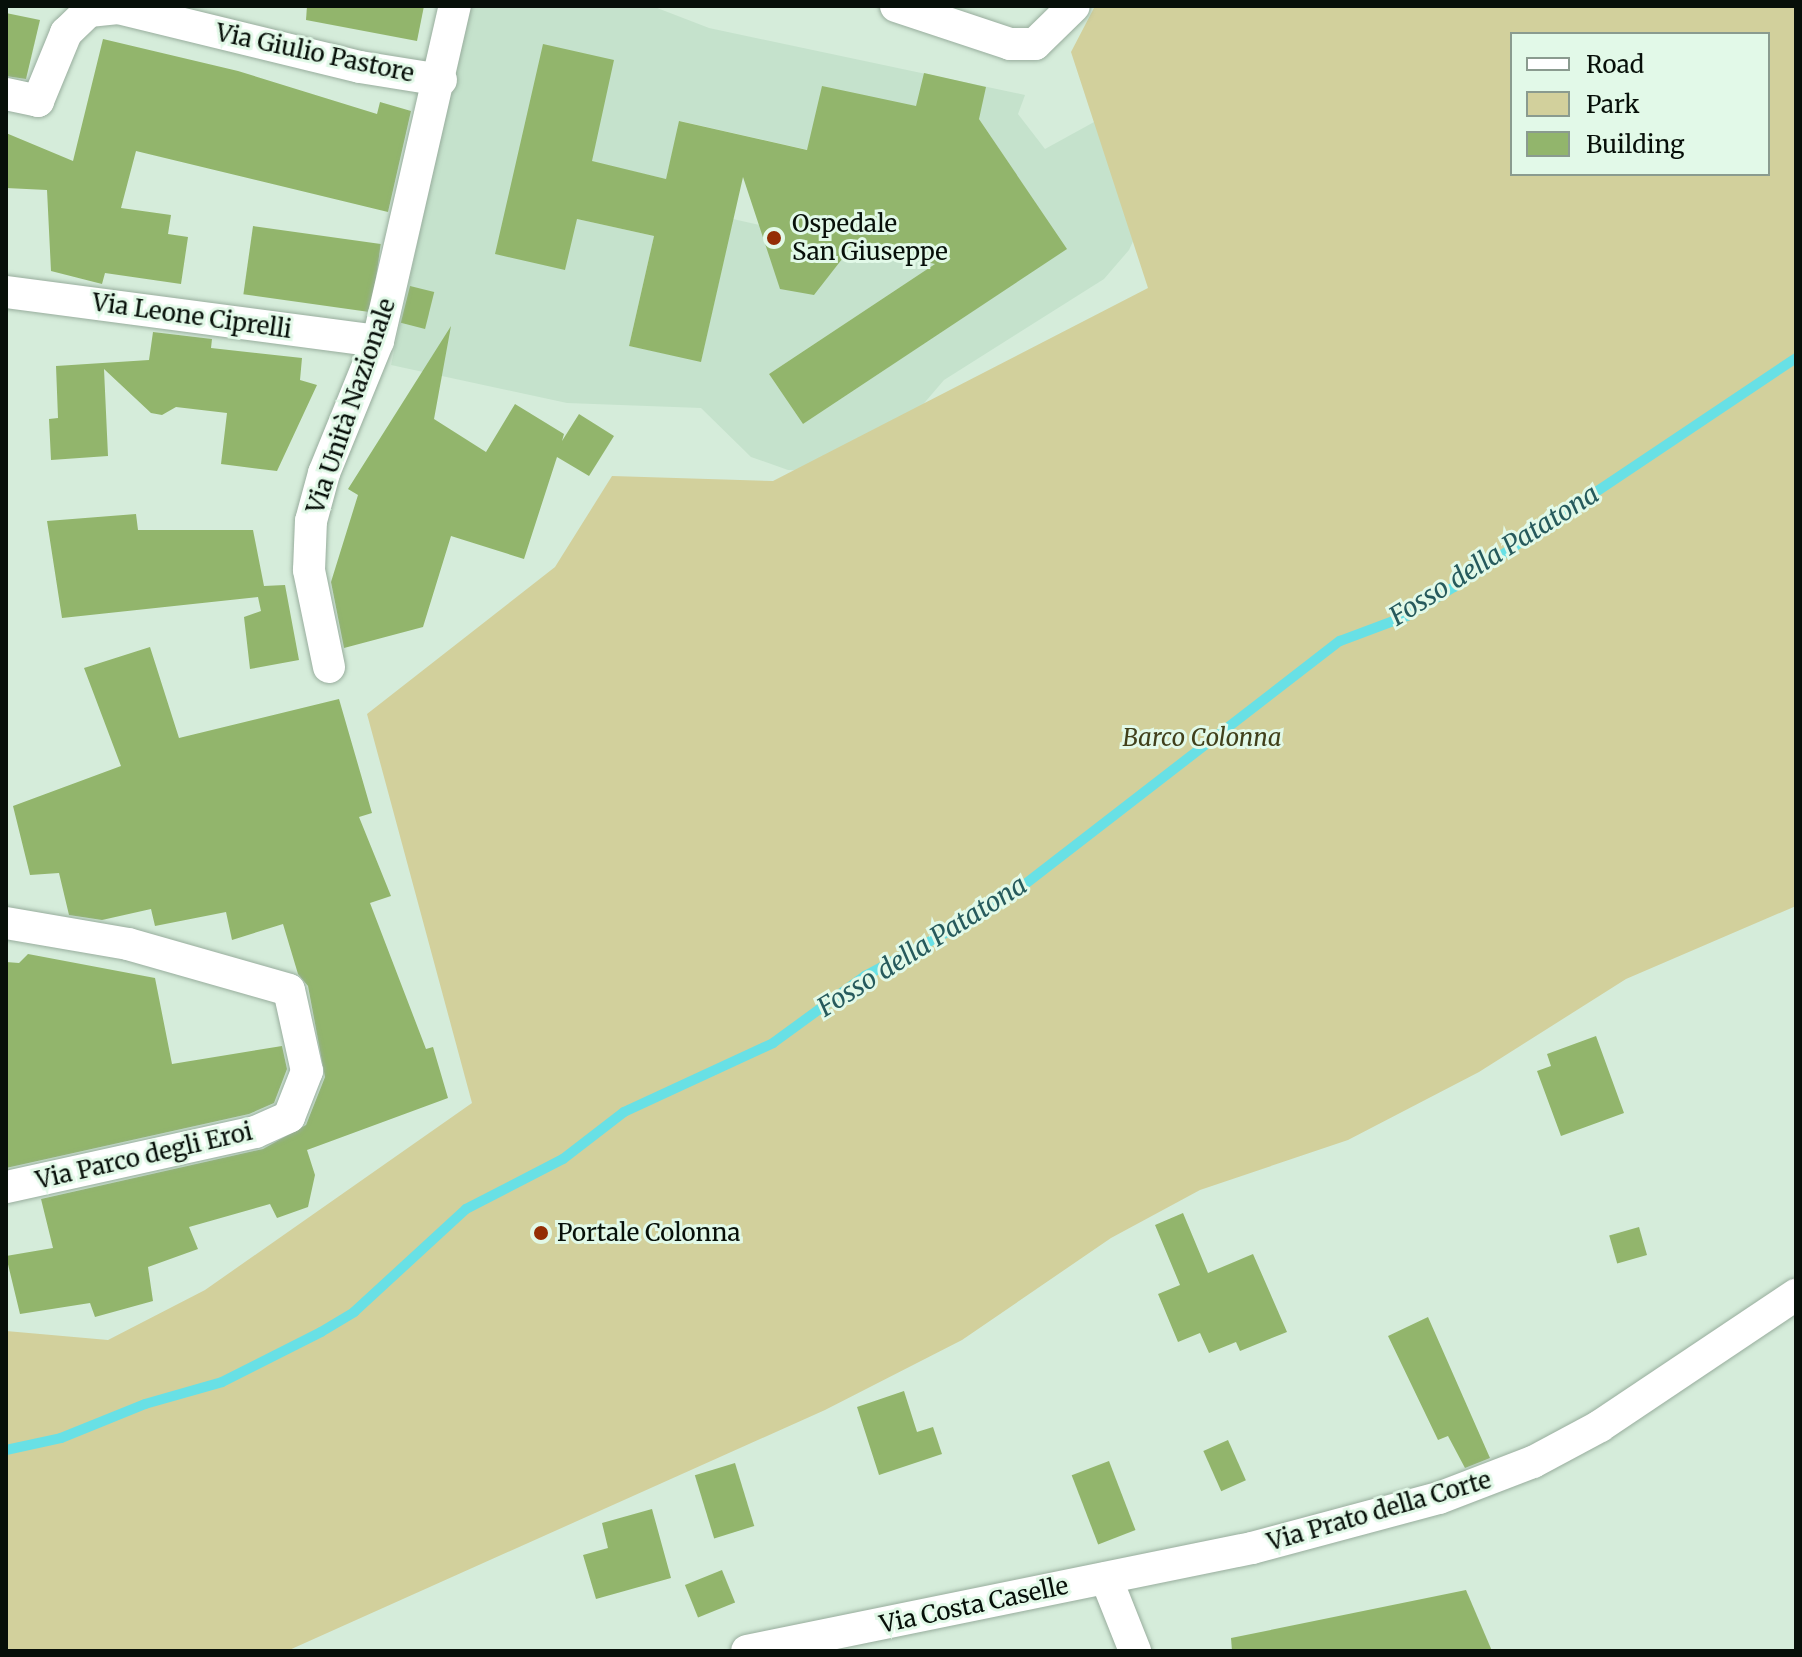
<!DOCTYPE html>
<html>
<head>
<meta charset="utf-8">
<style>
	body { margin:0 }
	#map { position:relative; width:1802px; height:1657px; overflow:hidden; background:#d5ecda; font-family:Merriweather,serif }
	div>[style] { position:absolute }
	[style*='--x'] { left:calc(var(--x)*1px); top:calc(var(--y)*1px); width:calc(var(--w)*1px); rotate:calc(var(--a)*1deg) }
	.built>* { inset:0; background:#c5e2cc }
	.green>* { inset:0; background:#d2d09c }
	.stream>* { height:10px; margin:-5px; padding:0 5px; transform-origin:5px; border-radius:5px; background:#68e0e5 }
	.building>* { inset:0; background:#92b56c; transform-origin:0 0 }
	.roads { filter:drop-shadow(0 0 2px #98ad9d) drop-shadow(0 0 2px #98ad9d) }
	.street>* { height:32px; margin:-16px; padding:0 16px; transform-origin:16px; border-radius:16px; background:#fff }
	.dots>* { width:22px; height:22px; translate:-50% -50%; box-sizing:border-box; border:4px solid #e2f9e8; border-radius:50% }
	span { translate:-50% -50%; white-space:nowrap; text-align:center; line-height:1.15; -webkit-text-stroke:6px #e2f9e8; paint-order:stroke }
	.street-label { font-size:24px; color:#070f09 }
	.poi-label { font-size:24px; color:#070f09 }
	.left { translate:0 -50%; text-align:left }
	.park-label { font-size:24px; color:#41401b; font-style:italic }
	.water-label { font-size:26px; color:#265a5c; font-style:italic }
	.frame { position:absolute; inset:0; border:8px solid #070f09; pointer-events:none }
	.legend { position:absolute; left:1510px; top:32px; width:260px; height:144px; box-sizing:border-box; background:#e2f9e8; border:2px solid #8a9b8f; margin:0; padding:10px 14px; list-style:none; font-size:24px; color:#070f09 }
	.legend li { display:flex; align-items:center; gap:16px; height:40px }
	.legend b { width:40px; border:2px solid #8a9b8f }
</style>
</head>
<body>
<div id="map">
	<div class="built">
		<div style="clip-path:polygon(evenodd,469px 6px,652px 6px,709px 28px,1025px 95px,1018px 114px,1045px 149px,1125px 105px,1145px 215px,1129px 250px,1104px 279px,944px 380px,896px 436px,827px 471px,788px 470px,751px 457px,701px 408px,567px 403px,391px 365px,469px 6px,979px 119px,1066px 249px,803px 424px,769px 374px,935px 264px,733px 219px,701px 361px,629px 346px,654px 236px,577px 219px,592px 162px,666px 179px,680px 121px,901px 171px,979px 119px)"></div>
	</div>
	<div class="green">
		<div style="clip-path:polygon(evenodd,1095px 6px,1796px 6px,1796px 906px,1626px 979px,1479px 1072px,1348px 1140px,1200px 1190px,1111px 1238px,962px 1340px,825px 1410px,287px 1651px,6px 1651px,6px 1331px,108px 1340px,205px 1290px,472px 1103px,367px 714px,555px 567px,612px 476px,773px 481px,1148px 288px,1071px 52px,1095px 6px,1512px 34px,1768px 34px,1768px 174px,1512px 174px,1512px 34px)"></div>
	</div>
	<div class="stream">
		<div style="--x:6;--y:1450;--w:56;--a:-12.3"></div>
		<div style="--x:61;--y:1438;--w:91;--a:-22"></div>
		<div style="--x:145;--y:1404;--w:80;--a:-15.9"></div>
		<div style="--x:222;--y:1382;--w:111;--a:-26.8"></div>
		<div style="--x:321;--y:1332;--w:39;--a:-31"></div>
		<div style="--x:354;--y:1312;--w:152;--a:-42.6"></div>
		<div style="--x:466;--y:1209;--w:109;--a:-27.3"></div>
		<div style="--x:563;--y:1159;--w:77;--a:-37.6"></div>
		<div style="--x:624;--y:1112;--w:164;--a:-24.8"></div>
		<div style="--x:773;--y:1043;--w:114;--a:-36.1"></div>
		<div style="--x:865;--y:976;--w:151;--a:-28.1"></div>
		<div style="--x:998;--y:905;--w:432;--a:-37.7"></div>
		<div style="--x:1340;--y:641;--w:72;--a:-20.5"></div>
		<div style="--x:1407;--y:616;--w:55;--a:-31.7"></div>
		<div style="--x:1454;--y:587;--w:412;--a:-33.8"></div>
	</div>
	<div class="building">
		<div style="clip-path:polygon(307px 6px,424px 6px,417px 41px,306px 20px)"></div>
		<div style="clip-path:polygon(6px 13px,40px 20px,26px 79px,6px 76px)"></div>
		<div style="clip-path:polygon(103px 39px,238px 71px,377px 114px,380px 102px,411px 111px,388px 212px,136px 151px,121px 208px,171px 215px,168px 234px,188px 237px,181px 284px,105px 273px,102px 284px,51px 271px,47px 190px,6px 188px,6px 133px,73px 161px)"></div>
		<div style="clip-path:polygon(543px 44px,614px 60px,592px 161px,666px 179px,679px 121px,807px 150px,822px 86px,916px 106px,924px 73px,986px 87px,979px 119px,1067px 249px,803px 424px,769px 374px,935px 264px,853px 245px,814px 295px,780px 289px,743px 177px,701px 362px,629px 346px,654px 236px,577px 219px,565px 270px,495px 254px)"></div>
		<div style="left:253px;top:226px;width:129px;height:69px;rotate:8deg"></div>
		<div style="left:410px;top:286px;width:25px;height:38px;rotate:14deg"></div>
		<div style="clip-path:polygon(451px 326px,434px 419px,486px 452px,515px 404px,564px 434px,562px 441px,579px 414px,614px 436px,589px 476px,557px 457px,524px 559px,451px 536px,423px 627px,344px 648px,331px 582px,358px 495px,348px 489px)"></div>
		<div style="clip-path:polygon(153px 332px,212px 339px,211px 348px,302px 358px,300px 380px,317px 385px,277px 471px,221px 464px,227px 413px,176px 407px,162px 415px,151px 413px,104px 369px,108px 456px,51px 460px,49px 419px,58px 418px,56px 366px,149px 360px)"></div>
		<div style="clip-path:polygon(136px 514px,138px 530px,253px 530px,264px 586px,285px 585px,299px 660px,250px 669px,244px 617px,261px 611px,258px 597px,62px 618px,47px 521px)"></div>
		<div style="clip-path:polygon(150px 647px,179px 738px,339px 699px,372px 813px,359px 817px,391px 896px,370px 903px,426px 1049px,433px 1047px,448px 1098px,307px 1150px,315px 1175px,308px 1207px,277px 1218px,270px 1204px,189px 1227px,198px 1249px,148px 1267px,153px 1301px,95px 1317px,90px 1303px,20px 1314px,6px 1256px,53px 1248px,41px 1199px,263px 1149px,306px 1125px,325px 1077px,308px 986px,298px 974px,283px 924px,232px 940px,226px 912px,155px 926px,151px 909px,102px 920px,69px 915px,59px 873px,30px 875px,13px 806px,121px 766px,84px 668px)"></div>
		<div style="clip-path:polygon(28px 954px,155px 978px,172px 1064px,282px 1046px,287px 1069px,274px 1103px,249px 1114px,6px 1168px,6px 962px,19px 963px)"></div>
		<div style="clip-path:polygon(1596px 1036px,1624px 1113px,1561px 1136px,1537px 1071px,1551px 1066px,1547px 1054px)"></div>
		<div style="clip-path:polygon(1183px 1213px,1208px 1273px,1253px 1254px,1287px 1332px,1240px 1351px,1236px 1342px,1209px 1353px,1200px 1333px,1178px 1342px,1158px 1294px,1180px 1285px,1155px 1225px)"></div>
		<div style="left:1639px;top:1227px;width:29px;height:31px;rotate:74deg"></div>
		<div style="clip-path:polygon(1428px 1317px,1490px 1458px,1465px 1468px,1448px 1436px,1438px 1440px,1388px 1336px)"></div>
		<div style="clip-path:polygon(904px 1391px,917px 1432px,933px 1427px,942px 1454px,879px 1475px,857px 1407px)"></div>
		<div style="left:1228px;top:1440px;width:44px;height:27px;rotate:66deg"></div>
		<div style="left:1109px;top:1461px;width:74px;height:40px;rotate:69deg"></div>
		<div style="left:735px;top:1463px;width:66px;height:42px;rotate:73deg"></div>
		<div style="clip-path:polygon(652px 1509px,671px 1578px,596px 1599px,583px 1555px,608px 1548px,602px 1523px)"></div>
		<div style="left:722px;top:1570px;width:35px;height:40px;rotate:68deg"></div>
		<div style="clip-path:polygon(1466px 1590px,1492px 1651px,1232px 1651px,1231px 1638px)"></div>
	</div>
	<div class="roads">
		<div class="street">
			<div style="--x:896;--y:6;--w:120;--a:18.4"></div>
			<div style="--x:1010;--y:44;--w:25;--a:0"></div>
			<div style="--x:1035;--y:44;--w:54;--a:-44.3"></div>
			<div style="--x:6;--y:94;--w:33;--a:12"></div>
			<div style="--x:38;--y:101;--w:74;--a:-67.6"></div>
			<div style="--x:66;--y:33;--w:32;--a:-44"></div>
			<div style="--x:89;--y:11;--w:29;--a:-6"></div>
			<div style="--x:118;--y:8;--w:249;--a:13.7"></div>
			<div style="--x:360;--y:67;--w:82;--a:9.1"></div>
			<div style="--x:6;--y:292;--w:375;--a:7.5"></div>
			<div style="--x:329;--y:667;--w:99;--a:-101.7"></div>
			<div style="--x:309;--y:570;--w:49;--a:-87.7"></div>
			<div style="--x:311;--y:521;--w:50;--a:-74.8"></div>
			<div style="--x:324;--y:473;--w:143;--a:-67.8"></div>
			<div style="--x:378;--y:341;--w:344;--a:-77.1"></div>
			<div style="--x:6;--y:923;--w:124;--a:9.8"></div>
			<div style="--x:128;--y:944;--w:167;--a:15.9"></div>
			<div style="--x:289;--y:990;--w:83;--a:77.5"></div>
			<div style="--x:307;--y:1071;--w:49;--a:111.4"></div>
			<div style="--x:289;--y:1117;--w:37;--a:156"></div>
			<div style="--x:255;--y:1132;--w:255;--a:167.5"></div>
			<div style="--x:1106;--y:1578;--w:79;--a:68.3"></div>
			<div style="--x:747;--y:1651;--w:515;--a:-11.53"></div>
			<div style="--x:1252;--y:1548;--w:194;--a:-15"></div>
			<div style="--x:1439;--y:1498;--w:101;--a:-21"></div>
			<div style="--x:1533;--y:1462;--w:76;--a:-28.2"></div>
			<div style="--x:1600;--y:1426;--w:236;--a:-33.8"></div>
		</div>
	</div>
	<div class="dots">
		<div style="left:774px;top:238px;background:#942e05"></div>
		<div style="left:541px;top:1233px;background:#942e05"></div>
	</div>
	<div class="street-label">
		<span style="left:315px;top:53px;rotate:12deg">Via Giulio Pastore</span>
		<span style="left:192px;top:316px;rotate:8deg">Via Leone Ciprelli</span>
		<span style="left:351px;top:406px;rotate:-71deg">Via Unità Nazionale</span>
		<span style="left:144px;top:1156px;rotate:-13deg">Via Parco degli Eroi</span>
		<span style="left:1379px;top:1511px;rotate:-16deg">Via Prato della Corte</span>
		<span style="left:974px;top:1605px;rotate:-12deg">Via Costa Caselle</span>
	</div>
	<div class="poi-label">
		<span class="left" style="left:792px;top:238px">Ospedale<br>San Giuseppe</span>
		<span class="left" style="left:557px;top:1233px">Portale Colonna</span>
	</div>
	<div class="park-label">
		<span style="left:1202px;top:738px">Barco Colonna</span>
	</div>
	<div class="water-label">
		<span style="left:1494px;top:555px;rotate:-32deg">Fosso della Patatona</span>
		<span style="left:922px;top:946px;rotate:-32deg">Fosso della Patatona</span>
	</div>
	<div class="frame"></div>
	<ul class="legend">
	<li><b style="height:10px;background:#fff"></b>Road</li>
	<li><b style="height:22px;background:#d2d09c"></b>Park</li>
	<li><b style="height:22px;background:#92b56c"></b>Building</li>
	</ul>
</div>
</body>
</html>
